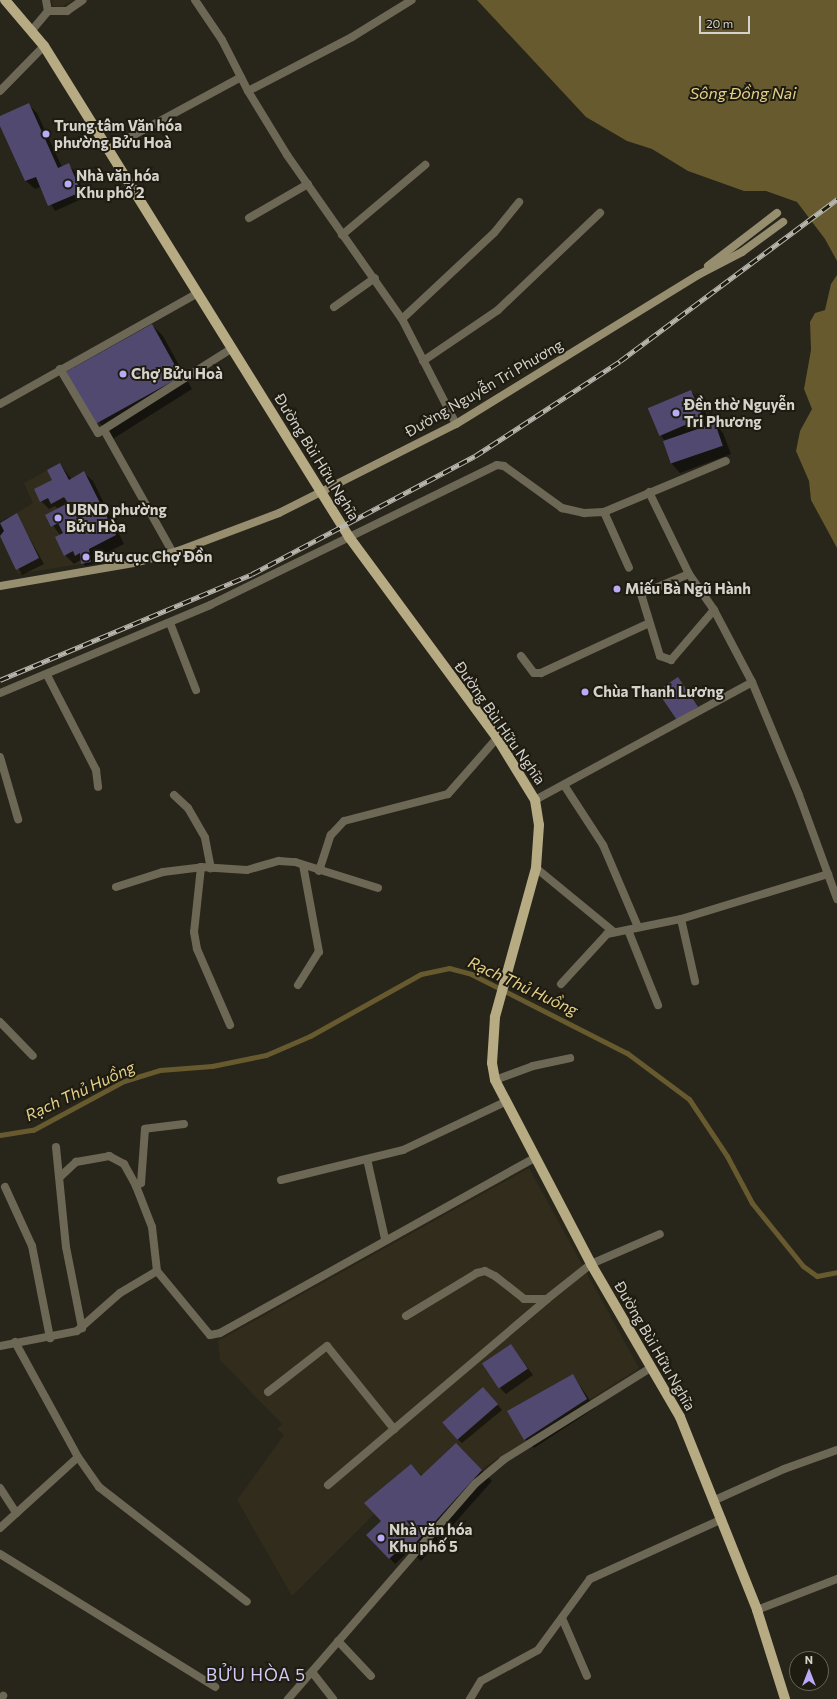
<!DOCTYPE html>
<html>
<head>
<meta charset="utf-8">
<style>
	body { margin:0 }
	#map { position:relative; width:837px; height:1699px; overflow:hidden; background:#28251a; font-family:Commissioner,sans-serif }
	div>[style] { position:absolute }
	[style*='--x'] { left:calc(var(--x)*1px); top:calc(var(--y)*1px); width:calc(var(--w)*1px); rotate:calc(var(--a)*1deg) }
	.built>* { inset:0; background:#312c1b }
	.water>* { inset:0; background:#665a2e }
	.shadow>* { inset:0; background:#0007 }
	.stream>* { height:5px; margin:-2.5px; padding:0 2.5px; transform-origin:2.5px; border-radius:2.5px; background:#665a2e }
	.building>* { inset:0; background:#514970; transform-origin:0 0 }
	.service>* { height:8px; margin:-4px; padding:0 4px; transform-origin:4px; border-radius:4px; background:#6d6855 }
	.minor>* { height:8px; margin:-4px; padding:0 4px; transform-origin:4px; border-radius:4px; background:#6d6855 }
	.secondary>* { height:8px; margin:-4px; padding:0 4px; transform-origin:4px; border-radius:4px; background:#978e70 }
	.primary>* { height:10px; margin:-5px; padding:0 5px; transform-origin:5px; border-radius:5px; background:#b7ab84 }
	.rail>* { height:4.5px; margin-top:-2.25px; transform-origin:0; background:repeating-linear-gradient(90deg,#1e1b11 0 9px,#b8b6ae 0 18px); box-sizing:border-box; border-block:1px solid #b8b6ae }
	.dots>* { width:11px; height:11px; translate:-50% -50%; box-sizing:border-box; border:2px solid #1e1b11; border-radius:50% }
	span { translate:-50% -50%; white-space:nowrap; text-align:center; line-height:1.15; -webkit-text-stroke:4px #1e1b11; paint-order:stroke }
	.poi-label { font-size:15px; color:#d4d2cb; font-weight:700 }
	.left { translate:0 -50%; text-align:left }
	.street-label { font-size:15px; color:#d4d2cb }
	.water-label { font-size:16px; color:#e5d088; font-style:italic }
	.quarter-label { font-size:17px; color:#d2cbf7; letter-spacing:1px }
	.north { position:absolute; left:789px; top:1651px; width:40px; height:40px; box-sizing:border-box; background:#1e1b11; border:1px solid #67645b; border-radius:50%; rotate:0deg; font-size:11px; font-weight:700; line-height:16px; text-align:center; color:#d4d2cb }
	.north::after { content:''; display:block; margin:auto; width:14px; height:18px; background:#b9abf7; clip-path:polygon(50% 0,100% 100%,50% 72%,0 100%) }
	.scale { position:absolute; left:699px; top:16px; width:51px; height:18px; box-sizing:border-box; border:2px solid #d4d2cb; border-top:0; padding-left:5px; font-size:12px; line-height:14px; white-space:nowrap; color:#d4d2cb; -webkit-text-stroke:3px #1e1b11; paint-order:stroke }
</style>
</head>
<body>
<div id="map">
	<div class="built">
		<div style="clip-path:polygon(52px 0,73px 0,62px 7px,53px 6px)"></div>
		<div style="clip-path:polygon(60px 463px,69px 480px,84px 471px,116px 535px,80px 553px,81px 564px,18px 574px,0 536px,4px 531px,0 523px,33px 503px,24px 483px)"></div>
		<div style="clip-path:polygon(529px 1168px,639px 1368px,486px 1466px,409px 1550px,374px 1514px,292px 1596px,237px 1500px,284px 1435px,277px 1429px,282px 1424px,220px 1360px,218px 1341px)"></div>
	</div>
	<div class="water">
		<div style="clip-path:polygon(477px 0,837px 0,837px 261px,825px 239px,797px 202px,766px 191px,744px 191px,688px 171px,652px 149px,627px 141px,586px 117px)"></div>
		<div style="clip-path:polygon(837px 275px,837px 548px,811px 500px,809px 481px,796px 451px,800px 431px,812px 409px,804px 389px,811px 350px,810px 322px,815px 313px,825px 310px,831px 284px)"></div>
	</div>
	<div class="shadow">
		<div style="clip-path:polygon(28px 104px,37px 113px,62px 167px,68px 165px,74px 170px,86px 197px,55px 211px,40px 187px,35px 189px,26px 181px,0 124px,0 117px)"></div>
		<div style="clip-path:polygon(152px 325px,163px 336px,192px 389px,111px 440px,66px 371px)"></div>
		<div style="clip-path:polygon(691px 391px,700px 400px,711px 425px,715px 424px,723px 433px,731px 454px,680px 473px,672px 464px,666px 442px,661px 436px)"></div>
		<div style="clip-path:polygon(60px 464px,72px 480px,84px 473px,93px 481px,124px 544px,92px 560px,93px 564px,85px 566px,81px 560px,74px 564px,65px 555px,56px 538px,60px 535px,46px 516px,58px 509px,55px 506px,49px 509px,41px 501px)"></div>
		<div style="clip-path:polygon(16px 514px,44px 564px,22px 575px,0 535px,0 522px)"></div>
		<div style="clip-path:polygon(678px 678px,703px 713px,682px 724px,677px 719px)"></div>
		<div style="clip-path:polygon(511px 1345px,533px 1375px,506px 1394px,500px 1388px)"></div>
		<div style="clip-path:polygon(573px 1375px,595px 1408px,534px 1448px,525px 1439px)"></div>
		<div style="clip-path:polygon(489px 1394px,502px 1410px,462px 1443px,456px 1438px)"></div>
		<div style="clip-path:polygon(456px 1445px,492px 1481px,421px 1561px,410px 1550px,395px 1564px,368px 1535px,383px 1521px,411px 1465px,422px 1476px)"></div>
	</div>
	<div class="stream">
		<div style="--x:0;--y:1135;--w:33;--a:-9"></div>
		<div style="--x:33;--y:1130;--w:103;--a:-28.3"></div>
		<div style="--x:124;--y:1081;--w:38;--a:-17"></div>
		<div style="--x:160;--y:1070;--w:52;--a:-4.4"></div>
		<div style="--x:212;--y:1066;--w:55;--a:-11.5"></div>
		<div style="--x:266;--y:1055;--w:48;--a:-23.4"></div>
		<div style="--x:310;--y:1036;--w:127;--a:-29.2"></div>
		<div style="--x:421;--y:974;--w:29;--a:-12"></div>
		<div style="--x:449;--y:968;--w:23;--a:15"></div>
		<div style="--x:471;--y:974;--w:175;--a:26.9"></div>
		<div style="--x:627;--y:1053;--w:77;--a:36.6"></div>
		<div style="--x:689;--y:1099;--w:69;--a:56.3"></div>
		<div style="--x:727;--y:1156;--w:53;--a:62"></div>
		<div style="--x:752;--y:1203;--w:81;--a:51"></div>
		<div style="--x:803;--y:1266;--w:17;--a:36"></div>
		<div style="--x:817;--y:1276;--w:20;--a:-11"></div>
	</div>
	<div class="building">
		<div style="clip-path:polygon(29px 103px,58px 168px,69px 163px,81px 192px,48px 206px,36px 177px,25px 181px,0 126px,0 116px)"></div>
		<div style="left:152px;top:324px;width:60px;height:99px;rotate:61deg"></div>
		<div style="left:691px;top:390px;width:30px;height:47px;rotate:67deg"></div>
		<div style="left:715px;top:423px;width:24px;height:55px;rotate:71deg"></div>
		<div style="clip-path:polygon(60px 463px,69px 480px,84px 471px,116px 535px,89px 549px,91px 562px,81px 564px,80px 553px,75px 556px,73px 551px,64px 556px,55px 537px,63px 533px,58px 523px,51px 527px,45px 515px,68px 503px,64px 497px,51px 504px,48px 498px,40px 502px,34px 489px,52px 480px,47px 470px)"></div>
		<div style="clip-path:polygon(17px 513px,39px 558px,16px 570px,0 536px,4px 531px,0 523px)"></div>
		<div style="left:678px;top:677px;width:36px;height:25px;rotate:56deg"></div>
		<div style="left:511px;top:1344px;width:30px;height:35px;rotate:56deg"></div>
		<div style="clip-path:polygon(573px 1374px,587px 1399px,524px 1440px,507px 1411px)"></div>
		<div style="left:483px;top:1387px;width:23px;height:54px;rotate:49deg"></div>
		<div style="clip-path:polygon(456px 1443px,482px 1470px,409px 1550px,404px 1545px,389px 1559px,366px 1535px,381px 1521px,364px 1503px,411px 1464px,421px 1476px)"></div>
	</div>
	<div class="service">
		<div style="--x:402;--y:319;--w:126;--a:-43.1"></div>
		<div style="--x:494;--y:233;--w:40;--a:-51"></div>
		<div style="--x:60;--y:369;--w:74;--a:59.3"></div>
		<div style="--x:98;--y:433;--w:157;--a:-32.3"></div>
		<div style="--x:0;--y:404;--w:227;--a:-29.3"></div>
		<div style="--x:104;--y:430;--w:141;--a:60.7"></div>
		<div style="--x:170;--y:623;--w:72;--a:68.8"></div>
		<div style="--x:47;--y:675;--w:107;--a:62.7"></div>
		<div style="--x:96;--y:770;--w:17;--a:83"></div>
		<div style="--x:201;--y:867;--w:65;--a:96.1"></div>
		<div style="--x:194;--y:932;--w:17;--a:80"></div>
		<div style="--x:197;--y:949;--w:83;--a:66.5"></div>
		<div style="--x:536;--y:868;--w:101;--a:39.4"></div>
		<div style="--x:681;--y:919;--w:64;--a:77.3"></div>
		<div style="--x:628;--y:930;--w:81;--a:68.2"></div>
		<div style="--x:561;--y:984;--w:68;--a:-47.4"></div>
		<div style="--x:607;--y:934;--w:76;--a:-11.5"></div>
		<div style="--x:681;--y:919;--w:154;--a:-17"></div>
		<div style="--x:56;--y:1147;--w:100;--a:84.3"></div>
		<div style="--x:66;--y:1247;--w:83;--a:78.8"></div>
		<div style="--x:61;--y:1176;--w:21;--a:-43"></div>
		<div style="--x:76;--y:1162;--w:34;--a:-10"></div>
		<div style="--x:109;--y:1156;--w:17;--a:28"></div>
		<div style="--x:124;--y:1164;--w:25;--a:61"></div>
		<div style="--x:406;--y:1316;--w:83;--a:-31.2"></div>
		<div style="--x:477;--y:1273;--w:8;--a:-14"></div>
		<div style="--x:485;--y:1271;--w:11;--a:27"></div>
		<div style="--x:495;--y:1276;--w:37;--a:38"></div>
		<div style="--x:524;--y:1299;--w:23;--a:0"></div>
		<div style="--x:547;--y:1299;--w:56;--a:-38.5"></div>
		<div style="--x:268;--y:1392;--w:75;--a:-37.9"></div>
		<div style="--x:327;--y:1346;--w:107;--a:51.1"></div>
		<div style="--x:328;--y:1485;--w:287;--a:-40.3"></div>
		<div style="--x:338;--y:1641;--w:48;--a:46.7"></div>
	</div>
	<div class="minor">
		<div style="--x:46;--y:0;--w:11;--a:80"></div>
		<div style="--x:195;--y:0;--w:48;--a:56"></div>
		<div style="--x:222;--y:40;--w:57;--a:63"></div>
		<div style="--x:248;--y:91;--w:75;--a:58.6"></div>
		<div style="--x:287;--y:155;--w:200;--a:55"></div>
		<div style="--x:402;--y:319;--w:118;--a:62.8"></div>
		<div style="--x:33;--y:29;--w:23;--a:-50"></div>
		<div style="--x:48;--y:11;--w:19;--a:0"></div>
		<div style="--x:67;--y:11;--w:19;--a:-35"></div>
		<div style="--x:0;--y:91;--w:63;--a:-45.6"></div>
		<div style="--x:248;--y:91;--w:117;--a:-27.4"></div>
		<div style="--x:352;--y:37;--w:70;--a:-31.7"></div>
		<div style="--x:108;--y:149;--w:151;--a:-28.4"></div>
		<div style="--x:249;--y:218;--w:68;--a:-30"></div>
		<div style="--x:342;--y:235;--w:109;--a:-40.1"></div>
		<div style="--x:334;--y:307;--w:50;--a:-35.3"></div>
		<div style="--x:423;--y:361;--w:91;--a:-34.2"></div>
		<div style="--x:498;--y:310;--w:141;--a:-43.6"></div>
		<div style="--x:649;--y:492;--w:91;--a:64"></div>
		<div style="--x:689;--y:574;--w:44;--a:55.2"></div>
		<div style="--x:714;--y:610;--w:81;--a:62.2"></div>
		<div style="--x:752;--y:682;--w:122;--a:67.4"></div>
		<div style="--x:799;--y:795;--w:111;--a:69.9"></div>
		<div style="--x:604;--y:512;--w:61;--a:65.9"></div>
		<div style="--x:689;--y:574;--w:52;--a:157.4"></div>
		<div style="--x:641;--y:594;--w:65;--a:73"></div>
		<div style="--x:660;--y:656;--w:12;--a:20"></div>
		<div style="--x:671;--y:660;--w:66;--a:-49.3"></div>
		<div style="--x:521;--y:656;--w:21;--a:53"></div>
		<div style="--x:534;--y:673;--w:7;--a:0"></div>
		<div style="--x:541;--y:673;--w:119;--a:-24.8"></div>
		<div style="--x:0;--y:693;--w:228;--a:-22.7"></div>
		<div style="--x:210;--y:605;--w:319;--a:-26"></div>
		<div style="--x:497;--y:465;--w:7;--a:8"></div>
		<div style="--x:504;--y:466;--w:72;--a:35.9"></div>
		<div style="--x:562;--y:508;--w:23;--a:13"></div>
		<div style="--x:584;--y:513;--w:20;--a:-3"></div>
		<div style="--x:604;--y:512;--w:132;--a:-22.7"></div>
		<div style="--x:0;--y:757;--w:65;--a:73.8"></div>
		<div style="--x:564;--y:785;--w:72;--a:57"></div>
		<div style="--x:603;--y:845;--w:89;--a:66.9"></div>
		<div style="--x:174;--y:795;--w:19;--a:43"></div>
		<div style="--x:188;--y:808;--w:34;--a:60"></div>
		<div style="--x:205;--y:838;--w:31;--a:79"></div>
		<div style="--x:535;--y:800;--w:247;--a:-28.5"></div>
		<div style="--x:319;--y:871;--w:38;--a:-72"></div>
		<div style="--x:331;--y:835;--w:19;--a:-47"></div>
		<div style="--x:344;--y:821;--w:107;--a:-14.6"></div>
		<div style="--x:448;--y:794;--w:74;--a:-48.8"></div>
		<div style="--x:116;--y:887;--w:49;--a:-17.7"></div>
		<div style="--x:163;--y:872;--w:38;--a:-7"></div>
		<div style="--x:201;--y:867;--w:46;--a:3.7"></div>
		<div style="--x:247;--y:870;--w:33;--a:-16"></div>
		<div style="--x:279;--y:861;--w:16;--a:4"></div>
		<div style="--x:295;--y:862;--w:87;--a:17.4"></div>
		<div style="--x:298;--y:985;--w:39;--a:-58"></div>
		<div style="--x:319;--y:952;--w:88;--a:-100.4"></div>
		<div style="--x:0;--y:1022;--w:47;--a:45.9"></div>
		<div style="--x:495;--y:1080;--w:40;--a:-20.2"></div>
		<div style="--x:533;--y:1066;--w:38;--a:-12"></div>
		<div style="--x:184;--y:1124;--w:39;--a:173"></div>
		<div style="--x:145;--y:1129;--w:54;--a:94.2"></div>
		<div style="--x:141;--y:1183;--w:6;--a:149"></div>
		<div style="--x:136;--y:1186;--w:44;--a:68.7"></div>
		<div style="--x:152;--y:1227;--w:44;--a:83.5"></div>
		<div style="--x:157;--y:1271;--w:83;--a:50.4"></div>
		<div style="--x:210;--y:1335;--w:10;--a:-11"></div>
		<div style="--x:220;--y:1333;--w:359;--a:-29.1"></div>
		<div style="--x:367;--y:1159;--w:82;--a:77.3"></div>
		<div style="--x:281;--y:1180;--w:126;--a:-13.8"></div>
		<div style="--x:403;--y:1150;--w:113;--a:-25.2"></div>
		<div style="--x:5;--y:1187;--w:65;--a:65.4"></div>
		<div style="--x:32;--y:1246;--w:94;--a:78.9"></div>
		<div style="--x:591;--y:1264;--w:75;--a:-23.5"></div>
		<div style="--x:15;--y:1342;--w:131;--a:61.3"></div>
		<div style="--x:78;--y:1457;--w:37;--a:55"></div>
		<div style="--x:99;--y:1487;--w:187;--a:37.8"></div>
		<div style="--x:0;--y:1346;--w:78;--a:-11"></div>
		<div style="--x:77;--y:1331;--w:57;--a:-41.5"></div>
		<div style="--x:120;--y:1293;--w:43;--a:-30.7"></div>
		<div style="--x:0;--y:1488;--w:30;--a:57"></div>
		<div style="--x:715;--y:1500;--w:76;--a:-24.2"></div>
		<div style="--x:784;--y:1469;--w:56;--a:-19.7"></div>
		<div style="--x:0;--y:1528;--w:105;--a:-42.3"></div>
		<div style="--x:0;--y:1554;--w:253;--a:31.7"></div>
		<div style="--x:757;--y:1610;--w:86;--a:-21.2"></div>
		<div style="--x:562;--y:1618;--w:63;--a:66.7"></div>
		<div style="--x:312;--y:1672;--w:34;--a:52"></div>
		<div style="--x:1;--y:1699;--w:4;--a:-56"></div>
		<div style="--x:288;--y:1699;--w:286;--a:-49"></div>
		<div style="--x:476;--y:1483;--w:35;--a:-40"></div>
		<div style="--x:503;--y:1460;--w:173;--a:-32"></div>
		<div style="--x:470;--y:1699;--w:21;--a:-59"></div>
		<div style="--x:481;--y:1681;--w:65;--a:-28.5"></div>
		<div style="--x:538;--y:1650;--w:88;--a:-53.8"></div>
		<div style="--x:590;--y:1579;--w:145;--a:-24.4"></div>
	</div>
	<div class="secondary">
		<div style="--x:708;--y:266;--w:87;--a:-37.5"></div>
		<div style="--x:0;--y:586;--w:137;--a:-9.7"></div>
		<div style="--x:135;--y:563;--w:45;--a:-15.6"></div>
		<div style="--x:178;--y:551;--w:108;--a:-20.6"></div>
		<div style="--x:279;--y:513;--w:198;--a:-26.7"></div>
		<div style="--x:456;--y:424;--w:284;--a:-31.6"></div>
		<div style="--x:698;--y:275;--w:50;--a:-27.6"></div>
		<div style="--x:742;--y:252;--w:51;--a:-36.2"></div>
	</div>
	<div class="primary">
		<div style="--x:5;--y:0;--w:60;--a:49.7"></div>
		<div style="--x:44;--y:46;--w:578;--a:58.15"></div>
		<div style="--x:349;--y:537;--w:250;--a:53.6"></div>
		<div style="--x:497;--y:738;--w:73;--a:58.5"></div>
		<div style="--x:535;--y:800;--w:25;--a:81"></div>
		<div style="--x:539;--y:825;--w:43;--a:94"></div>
		<div style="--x:536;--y:868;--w:155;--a:105.4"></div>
		<div style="--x:495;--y:1017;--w:46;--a:93.7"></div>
		<div style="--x:492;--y:1063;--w:17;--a:80"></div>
		<div style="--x:495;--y:1080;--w:208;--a:62.4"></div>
		<div style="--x:591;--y:1264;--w:177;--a:59.8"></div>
		<div style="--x:680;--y:1417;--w:208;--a:68.2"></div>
		<div style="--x:757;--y:1610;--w:93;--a:72.5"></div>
	</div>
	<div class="rail">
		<div style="--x:0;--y:680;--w:273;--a:-22.8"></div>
		<div style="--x:252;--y:574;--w:252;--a:-27.9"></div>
		<div style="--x:475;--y:456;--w:173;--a:-33.2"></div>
		<div style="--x:620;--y:361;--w:271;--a:-36.7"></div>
	</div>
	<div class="dots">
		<div style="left:46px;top:134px;background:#b9abf7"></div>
		<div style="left:68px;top:184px;background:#b9abf7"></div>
		<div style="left:123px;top:374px;background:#b9abf7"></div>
		<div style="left:676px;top:413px;background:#b9abf7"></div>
		<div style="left:58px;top:518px;background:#b9abf7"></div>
		<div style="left:86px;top:557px;background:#b9abf7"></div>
		<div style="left:617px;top:589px;background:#b9abf7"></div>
		<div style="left:585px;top:692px;background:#b9abf7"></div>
		<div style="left:381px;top:1538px;background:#b9abf7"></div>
	</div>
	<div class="poi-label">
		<span class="left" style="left:54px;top:134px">Trung tâm Văn hóa<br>phường Bửu Hoà</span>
		<span class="left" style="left:76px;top:184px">Nhà văn hóa<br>Khu phố 2</span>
		<span class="left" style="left:131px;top:374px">Chợ Bửu Hoà</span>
		<span class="left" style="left:684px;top:413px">Đền thờ Nguyễn<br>Tri Phương</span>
		<span class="left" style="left:66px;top:518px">UBND phường<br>Bửu Hòa</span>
		<span class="left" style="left:94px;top:557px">Bưu cục Chợ Đồn</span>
		<span class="left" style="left:625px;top:589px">Miếu Bà Ngũ Hành</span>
		<span class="left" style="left:593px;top:692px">Chùa Thanh Lương</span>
		<span class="left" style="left:389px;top:1538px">Nhà văn hóa<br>Khu phố 5</span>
	</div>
	<div class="street-label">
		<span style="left:484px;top:388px;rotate:-30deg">Đường Nguyễn Tri Phương</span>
		<span style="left:317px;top:457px;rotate:58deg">Đường Bùi Hữu Nghĩa</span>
		<span style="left:500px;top:723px;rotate:55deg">Đường Bùi Hữu Nghĩa</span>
		<span style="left:655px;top:1346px;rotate:60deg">Đường Bùi Hữu Nghĩa</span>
	</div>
	<div class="water-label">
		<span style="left:743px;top:93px">Sông Đồng Nai</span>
		<span style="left:523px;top:986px;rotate:25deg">Rạch Thủ Huồng</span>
		<span style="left:80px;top:1091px;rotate:-25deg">Rạch Thủ Huồng</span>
	</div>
	<div class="quarter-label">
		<span style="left:256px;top:1675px">BỬU HÒA 5</span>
	</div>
	<div class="north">N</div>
	<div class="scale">20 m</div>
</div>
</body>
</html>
